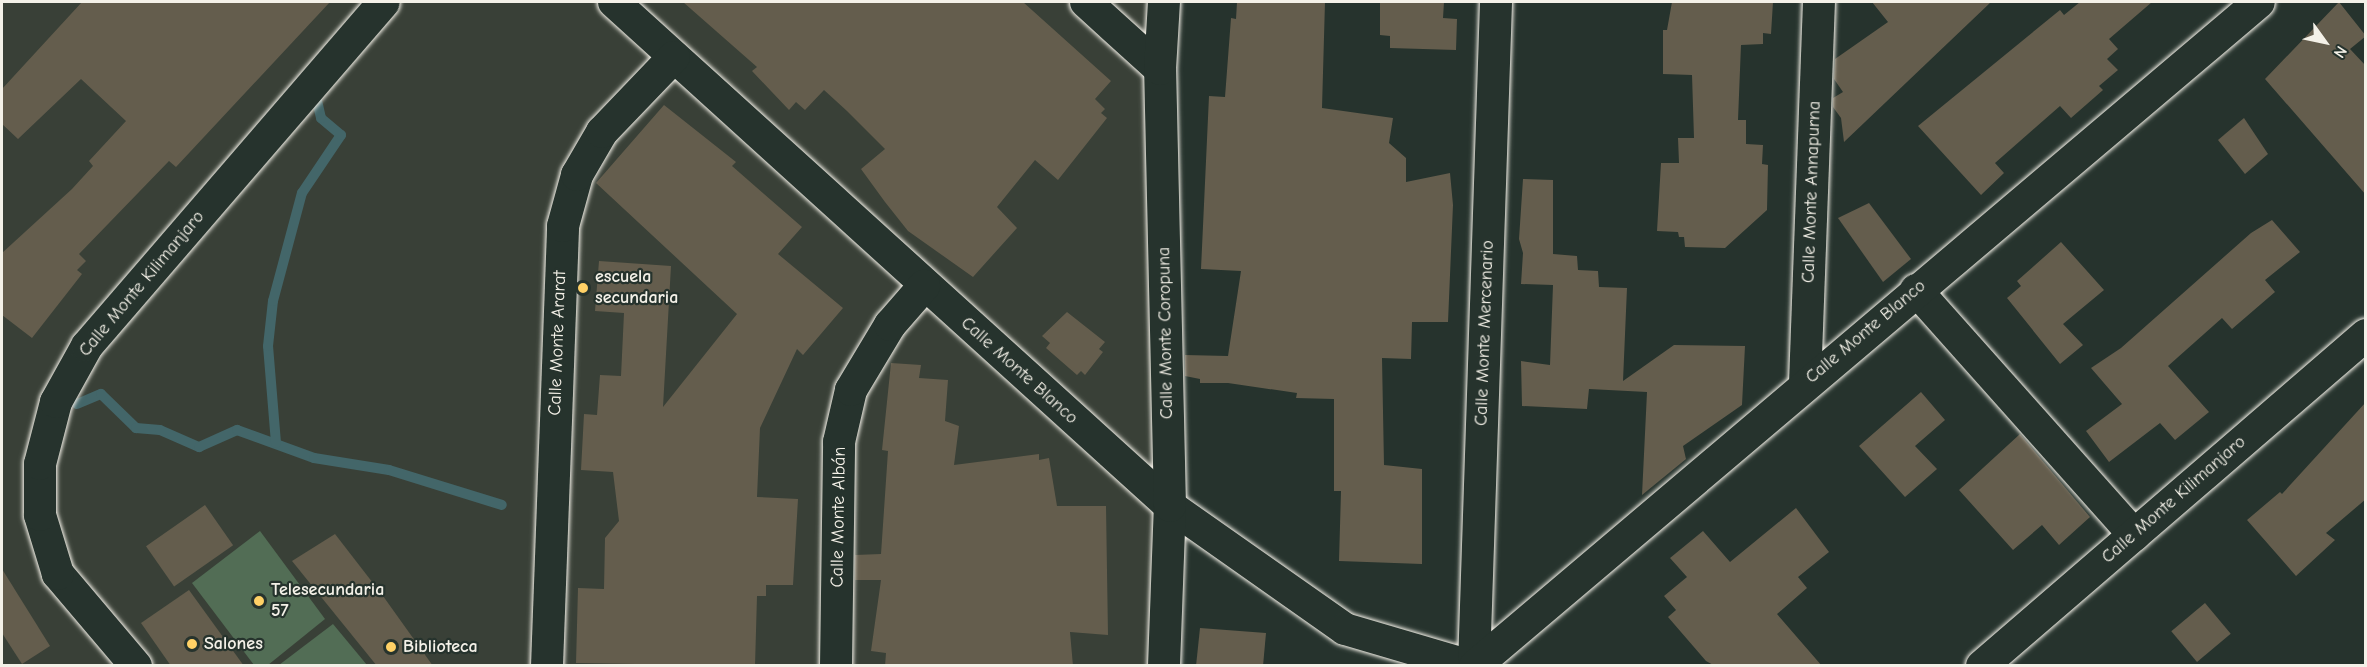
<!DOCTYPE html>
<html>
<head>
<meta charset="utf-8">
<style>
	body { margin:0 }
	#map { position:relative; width:2367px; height:667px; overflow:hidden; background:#26332d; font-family:"Comic Neue",sans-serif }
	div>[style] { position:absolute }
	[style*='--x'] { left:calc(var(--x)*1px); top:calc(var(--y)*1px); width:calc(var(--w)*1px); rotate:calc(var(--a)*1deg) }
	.built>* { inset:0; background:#394037; transform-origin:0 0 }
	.green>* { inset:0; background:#526d55 }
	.stream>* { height:10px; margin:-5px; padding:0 5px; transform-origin:5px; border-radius:5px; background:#436669 }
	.building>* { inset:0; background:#645d4d; transform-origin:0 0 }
	.roads { filter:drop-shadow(0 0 2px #f4f1e8) drop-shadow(0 0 2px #f4f1e8) }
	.minor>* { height:32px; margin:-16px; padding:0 16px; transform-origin:16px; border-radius:16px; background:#26332d }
	.dots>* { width:16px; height:16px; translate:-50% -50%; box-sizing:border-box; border:3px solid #26332d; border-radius:50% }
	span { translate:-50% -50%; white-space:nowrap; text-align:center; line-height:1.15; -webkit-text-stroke:4.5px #26332d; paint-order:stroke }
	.street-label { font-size:18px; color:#f4f1e8 }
	.poi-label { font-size:18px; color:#f4f1e8; font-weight:700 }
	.left { translate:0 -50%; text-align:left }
	.frame { position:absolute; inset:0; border:3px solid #f4f1e8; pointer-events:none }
	.north { position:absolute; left:2295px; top:12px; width:60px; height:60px; -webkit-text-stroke:4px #26332d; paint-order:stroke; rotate:123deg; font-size:16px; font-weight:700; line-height:24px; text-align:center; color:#f4f1e8 }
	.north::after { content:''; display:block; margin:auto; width:21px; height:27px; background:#f4f1e8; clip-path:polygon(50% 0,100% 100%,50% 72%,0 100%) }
</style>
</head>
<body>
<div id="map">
	<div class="built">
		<div style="left:2px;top:2px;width:1162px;height:663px"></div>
	</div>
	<div class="green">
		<div style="clip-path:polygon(260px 531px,325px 619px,268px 665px,254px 665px,192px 583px)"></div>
		<div style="clip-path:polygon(333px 624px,367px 665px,279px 665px)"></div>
	</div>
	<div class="stream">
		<div style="--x:77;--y:404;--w:26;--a:-23"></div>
		<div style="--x:101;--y:394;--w:49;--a:44.2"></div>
		<div style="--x:136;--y:428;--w:24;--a:5"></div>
		<div style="--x:160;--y:430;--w:43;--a:23.6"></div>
		<div style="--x:199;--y:447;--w:42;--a:-24.1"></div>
		<div style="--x:237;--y:430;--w:82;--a:20"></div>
		<div style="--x:314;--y:458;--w:76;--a:9.1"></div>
		<div style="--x:389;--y:470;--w:118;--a:17.2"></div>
		<div style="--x:276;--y:443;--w:97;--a:-94.7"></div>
		<div style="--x:268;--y:346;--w:45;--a:-83.7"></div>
		<div style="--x:273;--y:301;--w:112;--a:-75"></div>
		<div style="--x:302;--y:193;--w:70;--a:-56.1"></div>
		<div style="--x:341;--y:135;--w:26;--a:-140"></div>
		<div style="--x:321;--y:118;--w:18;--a:-103"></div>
	</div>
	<div class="building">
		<div style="clip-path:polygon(82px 2px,330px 2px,176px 167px,169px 161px,79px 254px,86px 261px,77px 270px,82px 274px,32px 338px,2px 315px,2px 253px,72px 189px,93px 166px,89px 161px,126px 121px,81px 79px,18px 139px,2px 124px,2px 89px)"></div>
		<div style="clip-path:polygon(683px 2px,1023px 2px,1111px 81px,1095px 99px,1105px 109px,1101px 113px,1107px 118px,1058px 180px,1035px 160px,997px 207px,1017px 228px,973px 277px,908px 231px,885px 202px,861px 169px,885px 149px,847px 111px,824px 90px,805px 110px,796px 102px,789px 110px,752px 71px,757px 67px)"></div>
		<div style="clip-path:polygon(1237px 2px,1325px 2px,1322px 108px,1393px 118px,1389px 143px,1406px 158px,1406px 182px,1450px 173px,1453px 205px,1448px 322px,1412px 322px,1411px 359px,1382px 358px,1384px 465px,1422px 469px,1422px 564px,1339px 561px,1341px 491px,1334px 491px,1334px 399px,1296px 398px,1297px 393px,1228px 383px,1200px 383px,1200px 379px,1185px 376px,1185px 355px,1228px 356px,1241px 271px,1201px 269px,1209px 96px,1225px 97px,1231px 18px,1236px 19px)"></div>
		<div style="clip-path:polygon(1380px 2px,1444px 2px,1443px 18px,1457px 19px,1456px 50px,1390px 48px,1390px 36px,1380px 35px)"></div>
		<div style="clip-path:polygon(1672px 2px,1773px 2px,1771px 34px,1763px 33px,1763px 44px,1741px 45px,1738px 120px,1746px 120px,1746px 144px,1763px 145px,1762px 164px,1768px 165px,1767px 210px,1725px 248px,1685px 247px,1684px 237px,1679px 237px,1678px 232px,1657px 231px,1661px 163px,1679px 163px,1678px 138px,1694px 138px,1692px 75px,1663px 74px,1663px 30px,1667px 30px)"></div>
		<div style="clip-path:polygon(1872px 2px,1991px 2px,1844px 142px,1841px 118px,1833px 107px,1833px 98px,1843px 92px,1834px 79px,1835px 59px,1888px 22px)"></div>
		<div style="clip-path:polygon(2080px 2px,2152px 2px,2109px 39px,2118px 49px,2107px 59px,2118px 70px,2099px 86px,2103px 90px,2071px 118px,2060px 106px,1995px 163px,2004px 173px,1981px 195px,1918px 126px,2060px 10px,2064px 15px)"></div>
		<div style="clip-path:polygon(2339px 2px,2366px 36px,2350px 49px,2366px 66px,2366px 195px,2265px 79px)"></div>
		<div style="clip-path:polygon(664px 105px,736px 162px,732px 166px,802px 227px,778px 254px,843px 308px,803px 355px,797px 349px,760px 428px,757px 497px,798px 499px,793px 585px,766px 585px,766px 596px,757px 596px,755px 666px,576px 663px,578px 588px,604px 589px,605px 538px,619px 521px,613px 472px,581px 470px,584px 414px,597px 415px,600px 375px,621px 376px,624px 313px,595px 311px,599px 261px,671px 266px,663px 407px,737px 314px,596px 183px)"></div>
		<div style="clip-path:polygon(2244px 118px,2268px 154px,2245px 174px,2218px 140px)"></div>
		<div style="clip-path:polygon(1523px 179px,1553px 180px,1553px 254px,1577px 256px,1578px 270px,1598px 271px,1599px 287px,1627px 288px,1623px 381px,1674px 345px,1745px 346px,1742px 405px,1683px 446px,1686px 459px,1642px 495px,1647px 392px,1589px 389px,1587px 409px,1522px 406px,1521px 361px,1550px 365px,1553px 285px,1521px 284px,1523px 253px,1519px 239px)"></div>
		<div style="clip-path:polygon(1869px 203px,1911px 259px,1883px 282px,1838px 218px)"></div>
		<div style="clip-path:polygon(2272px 220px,2300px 252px,2265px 280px,2275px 292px,2232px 329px,2222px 318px,2168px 366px,2209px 412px,2175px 440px,2160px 423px,2109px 462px,2086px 431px,2122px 404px,2091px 368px,2121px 348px,2251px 233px)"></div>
		<div style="clip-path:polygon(2061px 242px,2104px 290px,2063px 324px,2083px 345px,2060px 364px,2007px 298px,2021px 286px,2017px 281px)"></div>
		<div style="clip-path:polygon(1067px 312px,1105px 342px,1099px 349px,1103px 352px,1085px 375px,1081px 371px,1077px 375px,1046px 348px,1050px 343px,1042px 336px)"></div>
		<div style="clip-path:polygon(891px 363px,921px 365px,919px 378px,948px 380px,945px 421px,959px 426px,954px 465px,1039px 454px,1039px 460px,1049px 458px,1057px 506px,1106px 506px,1108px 635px,1070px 632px,1073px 666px,885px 666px,886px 653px,871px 651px,881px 580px,855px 580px,855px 555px,881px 554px,888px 451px,882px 450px)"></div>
		<div style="clip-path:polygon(1921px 392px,1945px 420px,1915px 446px,1937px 469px,1905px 497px,1859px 446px)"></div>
		<div style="clip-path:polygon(2366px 402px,2366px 499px,2326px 533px,2335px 540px,2296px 576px,2247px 520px,2280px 492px,2282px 494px)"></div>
		<div style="clip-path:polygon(2020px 434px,2090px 517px,2059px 545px,2042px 525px,2013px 550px,1959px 490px)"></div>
		<div style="left:205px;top:505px;width:49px;height:72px;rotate:55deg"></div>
		<div style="clip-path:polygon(1796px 508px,1829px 552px,1798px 577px,1807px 588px,1777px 614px,1822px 666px,1715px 666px,1706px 661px,1668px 617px,1676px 610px,1664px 596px,1687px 577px,1670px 558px,1703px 531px,1730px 562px)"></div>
		<div style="clip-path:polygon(335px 534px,383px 596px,433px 666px,377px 666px,292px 561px)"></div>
		<div style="clip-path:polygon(2px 569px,50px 646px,22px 664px,2px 633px)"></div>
		<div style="clip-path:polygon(189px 590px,244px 666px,171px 666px,141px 623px)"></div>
		<div style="left:2205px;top:603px;width:40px;height:44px;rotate:50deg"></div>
		<div style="clip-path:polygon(1200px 628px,1266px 633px,1263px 666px,1196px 666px)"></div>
	</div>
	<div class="roads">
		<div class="minor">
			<div style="--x:614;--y:2;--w:750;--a:42.19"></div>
			<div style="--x:1170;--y:506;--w:214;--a:35.1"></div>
			<div style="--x:1345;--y:629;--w:131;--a:16.4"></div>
			<div style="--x:1086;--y:2;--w:100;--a:42.2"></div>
			<div style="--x:1916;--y:290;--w:328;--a:48.3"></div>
			<div style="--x:1805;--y:383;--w:381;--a:-87.9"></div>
			<div style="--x:136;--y:666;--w:121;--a:-130.3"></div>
			<div style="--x:58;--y:574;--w:62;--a:-107"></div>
			<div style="--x:40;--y:515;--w:51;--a:-90"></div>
			<div style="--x:40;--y:464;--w:64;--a:-75.5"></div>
			<div style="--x:56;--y:402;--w:64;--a:-61"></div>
			<div style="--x:87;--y:346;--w:454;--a:-49.2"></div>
			<div style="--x:547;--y:666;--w:440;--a:-87.9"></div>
			<div style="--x:563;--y:226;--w:53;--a:-74.6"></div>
			<div style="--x:577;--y:175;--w:50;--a:-59.8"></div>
			<div style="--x:602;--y:132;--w:104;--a:-46.2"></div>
			<div style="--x:836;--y:666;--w:224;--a:-89.2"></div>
			<div style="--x:839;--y:442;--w:53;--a:-77"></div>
			<div style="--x:851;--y:390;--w:76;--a:-59"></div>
			<div style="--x:890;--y:325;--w:52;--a:-48.9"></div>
			<div style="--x:1164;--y:666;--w:160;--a:-87.9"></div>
			<div style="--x:1170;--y:506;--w:437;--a:-91.3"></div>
			<div style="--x:1160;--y:69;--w:67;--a:-86.6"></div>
			<div style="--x:1474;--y:666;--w:664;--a:-88.1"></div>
			<div style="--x:1475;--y:666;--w:1027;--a:-40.26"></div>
			<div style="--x:1982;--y:666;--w:507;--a:-40.76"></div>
		</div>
	</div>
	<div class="dots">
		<div style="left:583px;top:288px;background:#ffd166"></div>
		<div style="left:259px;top:601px;background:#ffd166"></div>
		<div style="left:192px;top:644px;background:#ffd166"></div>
		<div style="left:391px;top:647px;background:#ffd166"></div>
	</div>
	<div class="street-label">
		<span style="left:1812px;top:192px;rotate:-88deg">Calle Monte Annapurna</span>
		<span style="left:142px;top:284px;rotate:-50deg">Calle Monte Kilimanjaro</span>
		<span style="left:1866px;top:332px;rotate:-40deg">Calle Monte Blanco</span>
		<span style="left:1166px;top:333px;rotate:-91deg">Calle Monte Coropuna</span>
		<span style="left:1485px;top:333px;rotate:-88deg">Calle Monte Mercenario</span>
		<span style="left:558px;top:343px;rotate:-88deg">Calle Monte Ararat</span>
		<span style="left:1019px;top:371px;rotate:42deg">Calle Monte Blanco</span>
		<span style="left:2174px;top:500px;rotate:-41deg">Calle Monte Kilimanjaro</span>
		<span style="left:839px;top:517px;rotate:-89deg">Calle Monte Albán</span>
	</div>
	<div class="poi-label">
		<span class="left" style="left:595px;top:288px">escuela<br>secundaria</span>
		<span class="left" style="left:271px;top:601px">Telesecundaria<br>57</span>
		<span class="left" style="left:204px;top:644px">Salones</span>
		<span class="left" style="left:403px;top:647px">Biblioteca</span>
	</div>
	<div class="frame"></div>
	<div class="north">N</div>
</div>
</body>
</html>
